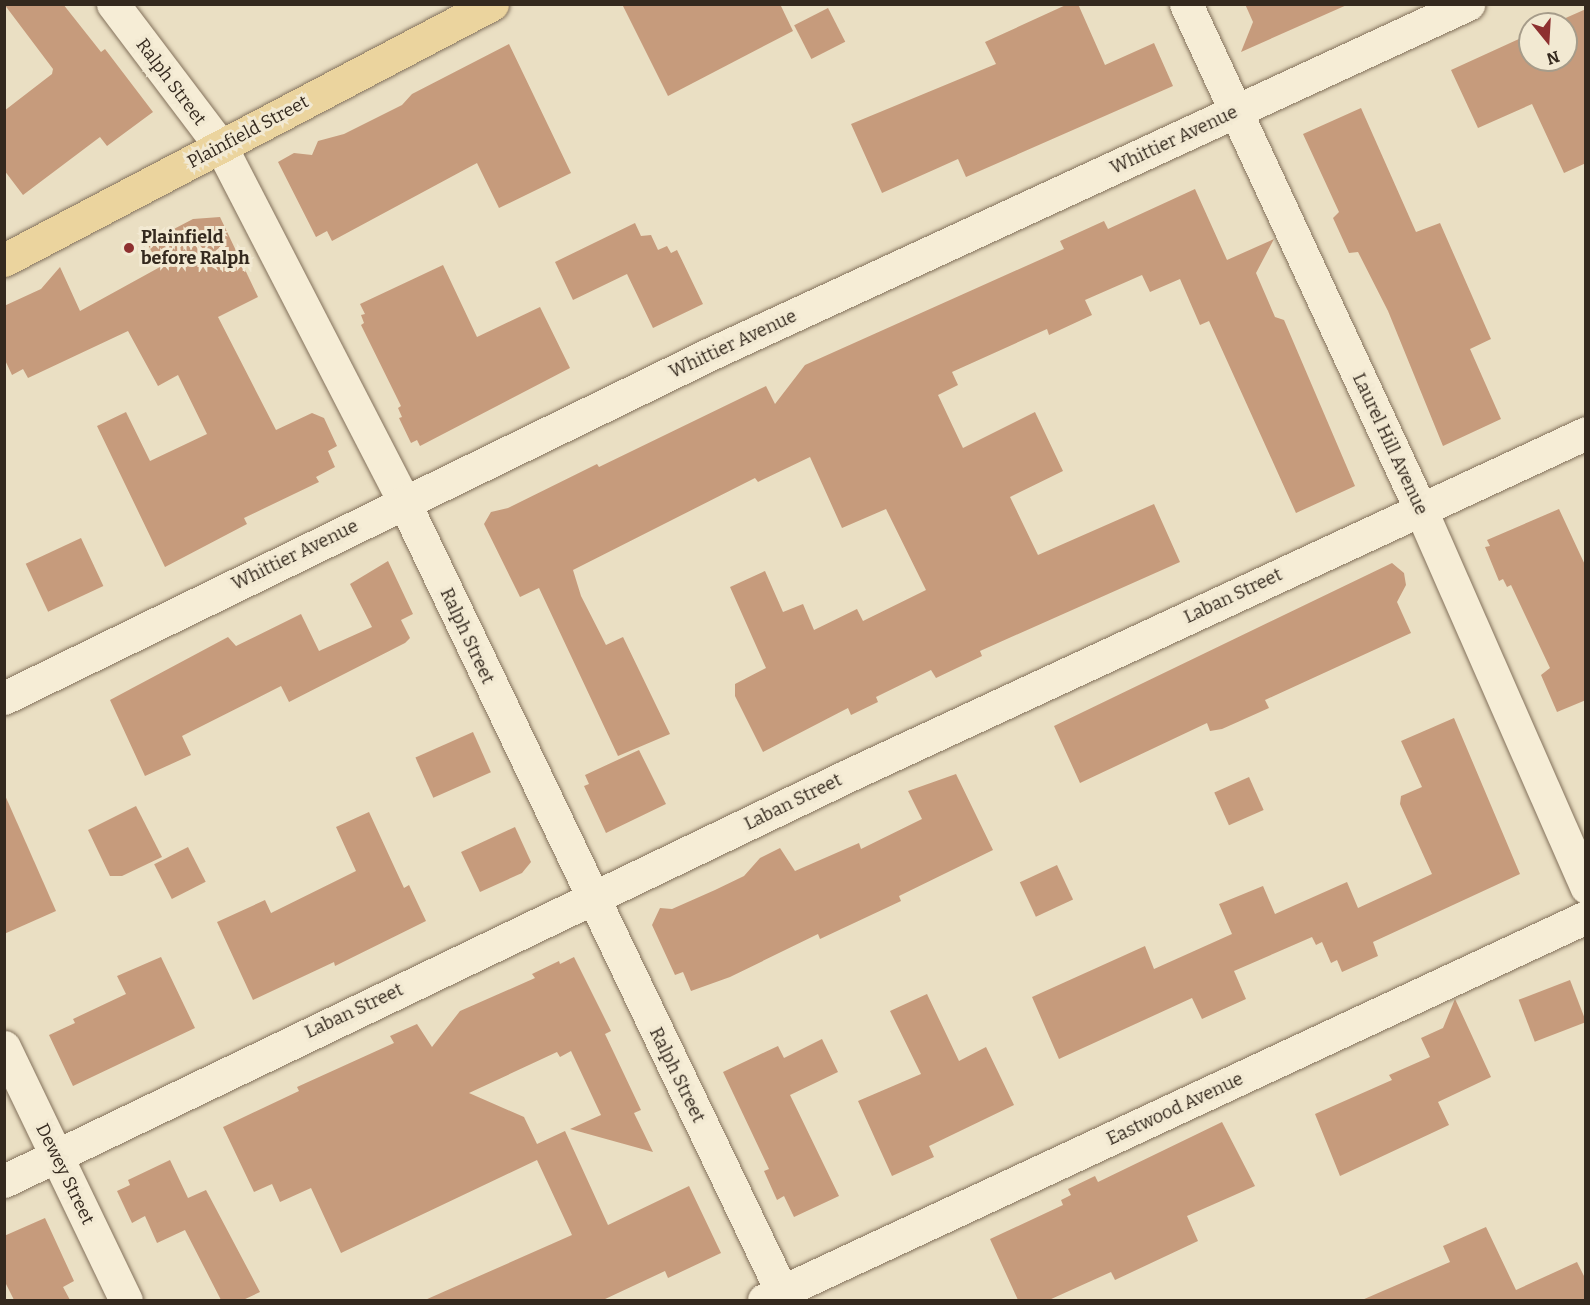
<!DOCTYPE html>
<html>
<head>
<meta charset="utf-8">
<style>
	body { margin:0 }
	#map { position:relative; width:1590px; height:1305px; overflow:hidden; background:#eadfc3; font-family:Bitter,serif }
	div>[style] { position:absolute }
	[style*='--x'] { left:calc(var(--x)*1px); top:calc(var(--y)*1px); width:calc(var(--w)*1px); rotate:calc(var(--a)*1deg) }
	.building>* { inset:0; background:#c69b7c; transform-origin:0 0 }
	.roads { filter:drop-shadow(0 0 2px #83715b) drop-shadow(0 0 2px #83715b) }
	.minor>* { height:33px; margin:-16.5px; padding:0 16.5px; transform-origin:16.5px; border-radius:16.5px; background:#f6edd6 }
	.major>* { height:33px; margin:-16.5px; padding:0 16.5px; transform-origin:16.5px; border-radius:16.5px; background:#ebd49e }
	.dots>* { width:16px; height:16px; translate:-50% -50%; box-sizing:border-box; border:3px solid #f2e9d2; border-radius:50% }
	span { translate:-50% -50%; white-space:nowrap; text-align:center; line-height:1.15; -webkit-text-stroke:6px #f2e9d2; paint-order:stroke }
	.street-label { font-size:18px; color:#34291e }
	.poi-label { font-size:18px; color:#34291e; font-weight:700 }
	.left { translate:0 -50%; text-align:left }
	.frame { position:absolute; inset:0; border:6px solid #34291e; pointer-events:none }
	.north { position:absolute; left:1518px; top:12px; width:60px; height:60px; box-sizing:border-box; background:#f2e9d2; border:2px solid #a69c8a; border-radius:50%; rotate:162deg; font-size:16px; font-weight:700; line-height:24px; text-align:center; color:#34291e }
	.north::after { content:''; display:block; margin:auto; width:21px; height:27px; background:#8e3030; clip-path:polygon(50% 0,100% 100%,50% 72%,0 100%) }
</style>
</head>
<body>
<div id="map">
	<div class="building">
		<div style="clip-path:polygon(4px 4px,63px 4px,101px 52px,105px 49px,153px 112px,107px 146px,100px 137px,23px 195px,4px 170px,4px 111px,52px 74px,53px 69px)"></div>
		<div style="clip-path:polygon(622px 4px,780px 4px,793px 31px,668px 96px)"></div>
		<div style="clip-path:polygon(1068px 4px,1078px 4px,1105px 65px,1154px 43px,1173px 86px,966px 177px,958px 159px,882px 193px,851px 124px,996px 64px,985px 42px)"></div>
		<div style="clip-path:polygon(1245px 4px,1349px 4px,1241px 52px,1253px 22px)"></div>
		<div style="left:828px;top:8px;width:38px;height:38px;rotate:63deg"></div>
		<div style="clip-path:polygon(1586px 9px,1586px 163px,1564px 173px,1532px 104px,1478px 128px,1451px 70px,1530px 34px,1530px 60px,1566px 60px,1566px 24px,1552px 24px)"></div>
		<div style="clip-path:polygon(509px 44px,571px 173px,499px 208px,477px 163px,332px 241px,327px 231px,316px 237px,278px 162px,294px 153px,312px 155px,318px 141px,344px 134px,402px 105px,412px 94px)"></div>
		<div style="clip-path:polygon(1361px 108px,1416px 232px,1440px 223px,1491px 339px,1470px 349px,1501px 419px,1443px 446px,1388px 311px,1358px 252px,1349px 253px,1333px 218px,1339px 212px,1303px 134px)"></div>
		<div style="clip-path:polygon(1195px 189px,1227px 260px,1274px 239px,1256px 273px,1275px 317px,1284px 320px,1355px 486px,1296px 513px,1209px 321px,1200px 325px,1180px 279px,1150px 292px,1142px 275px,1085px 300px,1092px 315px,1049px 335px,1047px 329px,952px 372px,958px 385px,938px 395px,963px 448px,1035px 412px,1063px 471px,1010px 497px,1038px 555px,1154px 504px,1180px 562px,980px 651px,982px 656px,936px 678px,931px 670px,876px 697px,878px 702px,851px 715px,848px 708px,763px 752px,735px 696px,735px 684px,766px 668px,730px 587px,765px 571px,783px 612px,803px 604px,814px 630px,857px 609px,863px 621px,926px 590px,886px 509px,842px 528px,810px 457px,758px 482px,755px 478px,573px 570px,581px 596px,606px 645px,623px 637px,670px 734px,618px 756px,539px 588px,520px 597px,484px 524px,491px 512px,508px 508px,597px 464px,599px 467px,766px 386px,775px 404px,805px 365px,1064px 249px,1060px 241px,1104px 221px,1108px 229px)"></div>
		<div style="clip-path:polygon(220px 217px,258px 297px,218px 317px,276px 430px,312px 413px,324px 418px,337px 446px,328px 451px,335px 467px,316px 477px,319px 482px,244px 518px,247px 524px,165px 567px,97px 426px,126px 412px,150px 461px,207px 434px,178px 375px,158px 386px,128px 331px,28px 378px,23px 369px,12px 375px,4px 358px,4px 306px,41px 289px,60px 267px,80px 311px,160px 267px,147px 243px,193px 219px)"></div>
		<div style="clip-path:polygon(635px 223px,641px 236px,651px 235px,658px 250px,667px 246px,671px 253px,677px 250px,703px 304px,653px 328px,627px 274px,573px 300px,555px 262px)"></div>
		<div style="clip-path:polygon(443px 265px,477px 337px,540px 307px,570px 368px,420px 446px,417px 440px,411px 443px,399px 418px,402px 417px,398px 408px,401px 406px,361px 325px,364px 323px,361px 315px,365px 314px,360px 304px)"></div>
		<div style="clip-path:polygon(1559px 509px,1586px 567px,1586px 700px,1557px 712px,1541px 675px,1550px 668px,1511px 585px,1507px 587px,1503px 579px,1499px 581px,1485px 547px,1490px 546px,1487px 540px)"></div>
		<div style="left:81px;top:538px;width:53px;height:61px;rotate:65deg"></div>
		<div style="clip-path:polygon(388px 561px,413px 614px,401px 620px,410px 638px,405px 643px,289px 702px,281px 686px,182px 736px,191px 755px,145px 776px,110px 700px,228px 637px,236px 646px,301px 614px,319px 651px,372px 627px,350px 584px)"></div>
		<div style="clip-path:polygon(1392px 563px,1404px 573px,1406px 585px,1397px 602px,1411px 633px,1265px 700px,1269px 708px,1222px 729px,1210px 731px,1207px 723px,1080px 783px,1054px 726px)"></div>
		<div style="clip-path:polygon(1454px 718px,1520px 874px,1373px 942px,1378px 956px,1342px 972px,1337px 960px,1331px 963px,1322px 942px,1316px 945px,1312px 937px,1234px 971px,1246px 999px,1202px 1019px,1192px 998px,1059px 1059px,1032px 997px,1145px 946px,1154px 969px,1232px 934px,1219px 904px,1263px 886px,1275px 914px,1347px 882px,1358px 908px,1432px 874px,1400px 804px,1401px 796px,1422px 787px,1401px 741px)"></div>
		<div style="left:473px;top:732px;width:44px;height:63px;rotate:66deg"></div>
		<div style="clip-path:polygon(639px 750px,666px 804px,606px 833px,584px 786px,589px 784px,585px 775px)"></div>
		<div style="clip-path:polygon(956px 774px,993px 850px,899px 896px,901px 901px,820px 939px,818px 934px,730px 977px,691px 991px,683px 972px,675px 975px,652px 925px,660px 908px,672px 909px,715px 890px,744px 876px,760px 858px,780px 848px,795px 871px,859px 843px,861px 849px,922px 819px,908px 791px)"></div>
		<div style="left:1249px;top:777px;width:36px;height:38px;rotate:66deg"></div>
		<div style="clip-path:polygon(4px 793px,56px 911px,4px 934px)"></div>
		<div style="clip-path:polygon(136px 806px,162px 857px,122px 876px,110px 876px,88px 830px)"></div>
		<div style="clip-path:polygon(369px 812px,404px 888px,409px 885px,426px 921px,335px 966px,334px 962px,253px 1000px,217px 922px,265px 900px,271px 913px,356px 871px,336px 827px)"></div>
		<div style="clip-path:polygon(515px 827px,531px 862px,522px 873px,480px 892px,461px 852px)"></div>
		<div style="left:188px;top:847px;width:39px;height:38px;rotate:63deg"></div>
		<div style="left:1057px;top:865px;width:38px;height:41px;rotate:65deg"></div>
		<div style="clip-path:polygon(161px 957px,195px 1028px,73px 1086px,49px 1035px,75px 1023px,73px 1019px,126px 994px,117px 976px)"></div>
		<div style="clip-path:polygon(574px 957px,611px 1031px,605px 1034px,641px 1110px,634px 1113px,653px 1152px,570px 1129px,601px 1115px,571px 1051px,560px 1057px,557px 1052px,469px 1093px,524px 1117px,537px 1144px,565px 1131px,608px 1225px,689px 1186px,721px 1253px,668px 1278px,665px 1271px,603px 1300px,425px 1300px,572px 1235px,537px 1160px,341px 1253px,311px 1188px,280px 1202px,272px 1184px,254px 1192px,223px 1127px,299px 1091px,297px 1087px,394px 1043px,390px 1036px,417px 1024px,432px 1047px,460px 1011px,535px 978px,532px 974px,559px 961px,560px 964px)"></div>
		<div style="left:1570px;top:980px;width:45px;height:55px;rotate:69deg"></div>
		<div style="clip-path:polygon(927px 994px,959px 1061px,986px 1047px,1014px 1105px,929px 1146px,934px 1157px,892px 1176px,858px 1101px,921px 1074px,890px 1011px)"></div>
		<div style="clip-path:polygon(1455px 999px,1491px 1077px,1438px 1102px,1449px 1125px,1340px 1176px,1315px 1114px,1392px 1080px,1389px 1075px,1430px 1057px,1421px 1038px,1443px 1028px)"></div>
		<div style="clip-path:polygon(822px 1039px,838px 1072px,790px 1095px,839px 1196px,794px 1217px,784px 1196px,777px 1200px,764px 1171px,769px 1169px,723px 1072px,778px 1046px,784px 1058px)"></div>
		<div style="clip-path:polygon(1222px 1122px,1255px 1186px,1187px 1216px,1198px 1241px,1115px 1280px,1111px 1272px,1049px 1300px,1018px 1300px,990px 1239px,1063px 1205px,1061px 1200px,1071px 1195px,1068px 1189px,1095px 1176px,1098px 1182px)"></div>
		<div style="clip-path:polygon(170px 1160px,188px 1198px,206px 1190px,260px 1292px,243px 1300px,221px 1300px,185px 1230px,157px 1243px,145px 1216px,132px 1223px,117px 1191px,130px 1185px,128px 1180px)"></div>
		<div style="clip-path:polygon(45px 1218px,74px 1281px,63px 1287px,70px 1300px,14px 1300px,4px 1280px,4px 1236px)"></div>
		<div style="clip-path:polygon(1486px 1227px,1516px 1290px,1577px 1262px,1586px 1280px,1586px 1300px,1362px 1300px,1450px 1262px,1443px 1246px)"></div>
	</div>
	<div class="roads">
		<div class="minor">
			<div style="--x:113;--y:4;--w:179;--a:52.9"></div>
			<div style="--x:221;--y:147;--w:399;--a:62.7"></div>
			<div style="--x:404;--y:502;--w:876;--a:64.43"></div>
			<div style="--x:1186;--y:4;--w:556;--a:65.1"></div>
			<div style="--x:1420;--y:508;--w:414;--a:66.3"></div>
			<div style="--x:4;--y:698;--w:788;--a:-25.98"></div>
			<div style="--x:712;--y:353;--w:833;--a:-24.78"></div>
			<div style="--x:4;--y:1047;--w:281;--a:64.3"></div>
			<div style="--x:4;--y:1181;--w:937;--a:-25.66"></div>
			<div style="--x:849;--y:775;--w:812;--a:-24.89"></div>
			<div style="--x:764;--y:1300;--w:907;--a:-24.98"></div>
		</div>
		<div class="major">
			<div style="--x:4;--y:260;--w:551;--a:-27.68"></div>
		</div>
	</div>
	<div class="dots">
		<div style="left:129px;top:248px;background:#8e3030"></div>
	</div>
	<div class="street-label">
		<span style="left:171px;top:82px;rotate:53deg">Ralph Street</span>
		<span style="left:248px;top:132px;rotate:-28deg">Plainfield Street</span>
		<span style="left:1174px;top:140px;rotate:-25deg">Whittier Avenue</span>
		<span style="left:733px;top:344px;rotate:-25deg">Whittier Avenue</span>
		<span style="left:1390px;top:444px;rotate:65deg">Laurel Hill Avenue</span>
		<span style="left:295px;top:555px;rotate:-26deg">Whittier Avenue</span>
		<span style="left:1233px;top:596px;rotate:-25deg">Laban Street</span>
		<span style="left:467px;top:636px;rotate:65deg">Ralph Street</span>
		<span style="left:793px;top:802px;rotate:-26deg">Laban Street</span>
		<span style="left:354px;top:1011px;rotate:-25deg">Laban Street</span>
		<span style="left:677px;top:1075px;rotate:64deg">Ralph Street</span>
		<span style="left:1175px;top:1109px;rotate:-25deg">Eastwood Avenue</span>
		<span style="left:65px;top:1174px;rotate:64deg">Dewey Street</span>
	</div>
	<div class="poi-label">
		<span class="left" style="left:141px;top:248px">Plainfield<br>before Ralph</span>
	</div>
	<div class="frame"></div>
	<div class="north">N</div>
</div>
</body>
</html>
